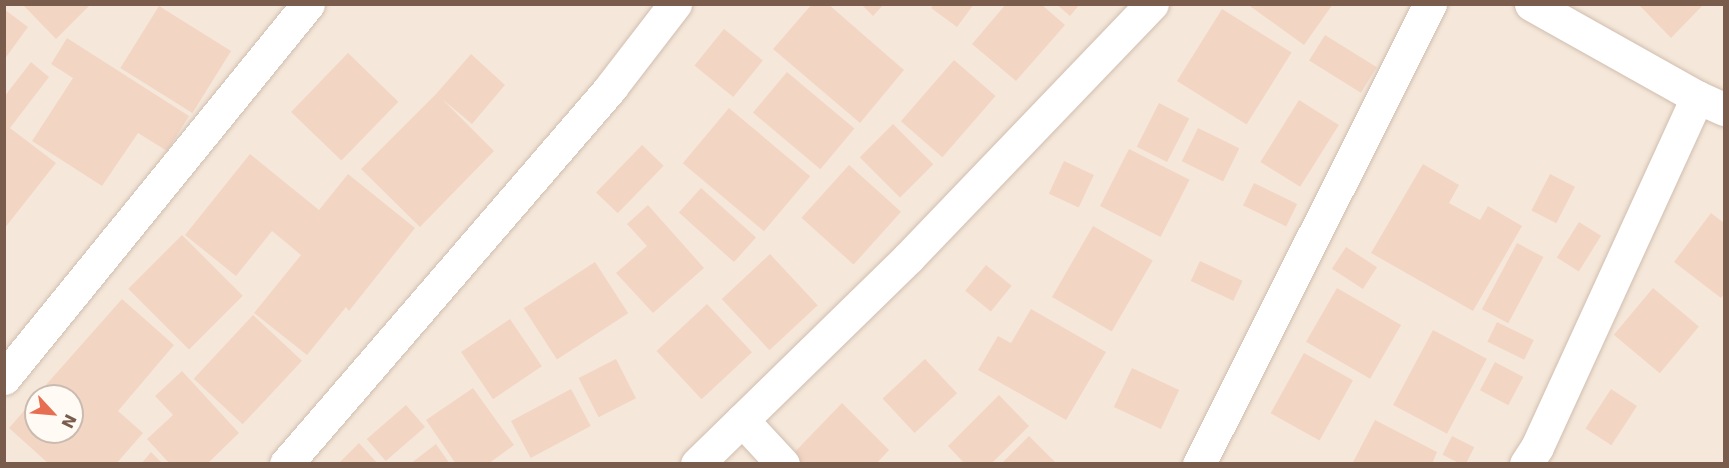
<!DOCTYPE html>
<html>
<head>
<meta charset="utf-8">
<style>
	body { margin:0 }
	#map { position:relative; width:1729px; height:468px; overflow:hidden; background:#fdf6ec; font-family:"DejaVu Sans",sans-serif }
	div>[style] { position:absolute }
	[style*='--x'] { left:calc(var(--x)*1px); top:calc(var(--y)*1px); width:calc(var(--w)*1px); rotate:calc(var(--a)*1deg) }
	.residential>* { inset:0; background:#f5e8da }
	.building>* { inset:0; background:#f3d5c3; transform-origin:0 0 }
	.roads { filter:drop-shadow(0 0 2px #d1beb0) drop-shadow(0 0 2px #d1beb0) }
	.minor>* { height:33px; margin:-16.5px; padding:0 16.5px; transform-origin:16.5px; border-radius:16.5px; background:#fff }
	span { translate:-50% -50%; white-space:nowrap; text-align:center; line-height:1.15; -webkit-text-stroke:5px #fffaf3; paint-order:stroke }
	.frame { position:absolute; inset:0; border:6px solid #7a5c4d; pointer-events:none }
	.north { position:absolute; left:24px; top:384px; width:60px; height:60px; box-sizing:border-box; background:#fffaf3; border:2px solid #cabbb1; border-radius:50%; rotate:116deg; font-size:16px; font-weight:700; line-height:24px; text-align:center; color:#7a5c4d }
	.north::after { content:''; display:block; margin:auto; width:21px; height:27px; background:#e76f51; clip-path:polygon(50% 0,100% 100%,50% 72%,0 100%) }
</style>
</head>
<body>
<div id="map">
	<div class="residential">
		<div style="clip-path:polygon(evenodd,4px 5px,1724px 5px,1724px 463px,5px 463px,4px 5px,36px 396px,72px 396px,72px 432px,36px 432px,36px 396px)"></div>
	</div>
	<div class="building">
		<div style="clip-path:polygon(22px 4px,91px 4px,56px 39px)"></div>
		<div style="clip-path:polygon(812px 4px,828px 4px,904px 70px,860px 123px,773px 49px)"></div>
		<div style="clip-path:polygon(861px 4px,884px 4px,873px 16px)"></div>
		<div style="clip-path:polygon(934px 4px,974px 4px,957px 27px,931px 8px)"></div>
		<div style="clip-path:polygon(1006px 4px,1041px 4px,1065px 25px,1016px 81px,972px 44px)"></div>
		<div style="clip-path:polygon(1056px 4px,1080px 4px,1070px 16px)"></div>
		<div style="clip-path:polygon(1247px 4px,1333px 4px,1304px 45px)"></div>
		<div style="clip-path:polygon(1638px 4px,1704px 4px,1671px 38px)"></div>
		<div style="left:159px;top:6px;width:85px;height:73px;rotate:32deg"></div>
		<div style="clip-path:polygon(4px 9px,28px 27px,4px 60px)"></div>
		<div style="left:1222px;top:9px;width:82px;height:85px;rotate:32deg"></div>
		<div style="left:724px;top:29px;width:50px;height:47px;rotate:39deg"></div>
		<div style="left:1325px;top:35px;width:61px;height:30px;rotate:32deg"></div>
		<div style="clip-path:polygon(67px 38px,189px 116px,167px 151px,138px 133px,102px 186px,32px 141px,73px 78px,51px 64px)"></div>
		<div style="left:348px;top:53px;width:70px;height:82px;rotate:44deg"></div>
		<div style="clip-path:polygon(471px 54px,505px 85px,472px 124px,442px 99px,494px 151px,420px 227px,361px 169px,436px 94px)"></div>
		<div style="left:954px;top:60px;width:55px;height:81px;rotate:41deg"></div>
		<div style="clip-path:polygon(31px 62px,49px 77px,10px 128px,56px 163px,4px 229px,4px 97px)"></div>
		<div style="left:787px;top:72px;width:88px;height:53px;rotate:40deg"></div>
		<div style="left:1299px;top:100px;width:47px;height:73px;rotate:32deg"></div>
		<div style="left:1159px;top:103px;width:34px;height:49px;rotate:27deg"></div>
		<div style="left:729px;top:108px;width:106px;height:72px;rotate:40deg"></div>
		<div style="left:893px;top:124px;width:57px;height:47px;rotate:45deg"></div>
		<div style="left:1198px;top:128px;width:46px;height:37px;rotate:26deg"></div>
		<div style="left:642px;top:145px;width:30px;height:66px;rotate:44deg"></div>
		<div style="left:1129px;top:149px;width:68px;height:64px;rotate:27deg"></div>
		<div style="clip-path:polygon(250px 154px,319px 210px,348px 174px,415px 228px,349px 311px,346px 307px,307px 355px,254px 313px,301px 255px,272px 231px,236px 276px,185px 235px)"></div>
		<div style="left:1064px;top:161px;width:33px;height:36px;rotate:25deg"></div>
		<div style="clip-path:polygon(1423px 164px,1459px 185px,1449px 203px,1480px 220px,1488px 206px,1522px 226px,1473px 311px,1371px 253px)"></div>
		<div style="left:849px;top:165px;width:70px;height:71px;rotate:42deg"></div>
		<div style="left:1550px;top:174px;width:28px;height:41px;rotate:27deg"></div>
		<div style="left:1254px;top:183px;width:48px;height:25px;rotate:26deg"></div>
		<div style="left:701px;top:188px;width:74px;height:33px;rotate:42deg"></div>
		<div style="clip-path:polygon(648px 205px,704px 268px,653px 313px,616px 273px,647px 246px,627px 224px)"></div>
		<div style="clip-path:polygon(1711px 213px,1724px 223px,1724px 294px,1721px 298px,1674px 262px)"></div>
		<div style="left:1579px;top:222px;width:26px;height:42px;rotate:32deg"></div>
		<div style="left:1093px;top:226px;width:69px;height:82px;rotate:30deg"></div>
		<div style="left:182px;top:235px;width:86px;height:76px;rotate:45deg"></div>
		<div style="left:1517px;top:243px;width:30px;height:75px;rotate:28deg"></div>
		<div style="left:1346px;top:247px;width:37px;height:26px;rotate:33deg"></div>
		<div style="left:770px;top:254px;width:70px;height:66px;rotate:47deg"></div>
		<div style="left:1200px;top:261px;width:47px;height:22px;rotate:25deg"></div>
		<div style="left:595px;top:262px;width:61px;height:85px;rotate:57deg"></div>
		<div style="left:986px;top:265px;width:33px;height:33px;rotate:39deg"></div>
		<div style="left:1337px;top:288px;width:74px;height:62px;rotate:30deg"></div>
		<div style="left:1653px;top:288px;width:60px;height:61px;rotate:40deg"></div>
		<div style="clip-path:polygon(122px 299px,174px 345px,118px 411px,143px 433px,116px 464px,49px 464px,9px 428px,36px 397px,36px 432px,72px 432px,72px 396px,36px 396px)"></div>
		<div style="left:707px;top:304px;width:66px;height:69px;rotate:47deg"></div>
		<div style="clip-path:polygon(1031px 309px,1106px 352px,1066px 420px,978px 370px,998px 336px,1011px 343px)"></div>
		<div style="left:253px;top:315px;width:67px;height:87px;rotate:43deg"></div>
		<div style="left:510px;top:319px;width:57px;height:59px;rotate:56deg"></div>
		<div style="left:1497px;top:322px;width:41px;height:22px;rotate:26deg"></div>
		<div style="left:1433px;top:330px;width:61px;height:85px;rotate:28deg"></div>
		<div style="left:1304px;top:353px;width:56px;height:69px;rotate:29deg"></div>
		<div style="left:616px;top:359px;width:44px;height:42px;rotate:63deg"></div>
		<div style="left:925px;top:359px;width:47px;height:58px;rotate:47deg"></div>
		<div style="left:1495px;top:362px;width:32px;height:32px;rotate:28deg"></div>
		<div style="left:1132px;top:368px;width:52px;height:43px;rotate:25deg"></div>
		<div style="clip-path:polygon(182px 371px,239px 433px,207px 464px,170px 464px,147px 439px,173px 415px,155px 396px)"></div>
		<div style="clip-path:polygon(473px 388px,514px 445px,488px 464px,456px 464px,426px 420px)"></div>
		<div style="left:571px;top:389px;width:42px;height:68px;rotate:62deg"></div>
		<div style="left:1611px;top:389px;width:31px;height:47px;rotate:33deg"></div>
		<div style="clip-path:polygon(999px 395px,1029px 426px,991px 464px,965px 464px,948px 446px)"></div>
		<div style="clip-path:polygon(842px 403px,889px 450px,876px 464px,790px 464px,787px 460px)"></div>
		<div style="left:406px;top:405px;width:29px;height:52px;rotate:49deg"></div>
		<div style="clip-path:polygon(1375px 420px,1437px 452px,1432px 464px,1353px 462px)"></div>
		<div style="clip-path:polygon(1029px 436px,1057px 464px,1001px 464px)"></div>
		<div style="left:1452px;top:436px;width:25px;height:21px;rotate:27deg"></div>
		<div style="clip-path:polygon(359px 443px,378px 464px,338px 464px)"></div>
		<div style="clip-path:polygon(436px 444px,450px 464px,410px 464px)"></div>
		<div style="clip-path:polygon(151px 452px,163px 464px,141px 464px)"></div>
	</div>
	<div class="roads">
		<div class="minor">
			<div style="--x:1531;--y:4;--w:190;--a:29.3"></div>
			<div style="--x:1697;--y:97;--w:30;--a:24"></div>
			<div style="--x:4;--y:378;--w:482;--a:-50.9"></div>
			<div style="--x:742;--y:420;--w:60;--a:47"></div>
			<div style="--x:286;--y:464;--w:498;--a:-49.2"></div>
			<div style="--x:611;--y:87;--w:105;--a:-52.4"></div>
			<div style="--x:697;--y:464;--w:296;--a:-44.3"></div>
			<div style="--x:909;--y:257;--w:351;--a:-46.2"></div>
			<div style="--x:1199;--y:464;--w:515;--a:-63.34"></div>
			<div style="--x:1526;--y:464;--w:20;--a:-57"></div>
			<div style="--x:1537;--y:447;--w:385;--a:-65.4"></div>
		</div>
	</div>
	<div class="frame"></div>
	<div class="north">N</div>
</div>
</body>
</html>
